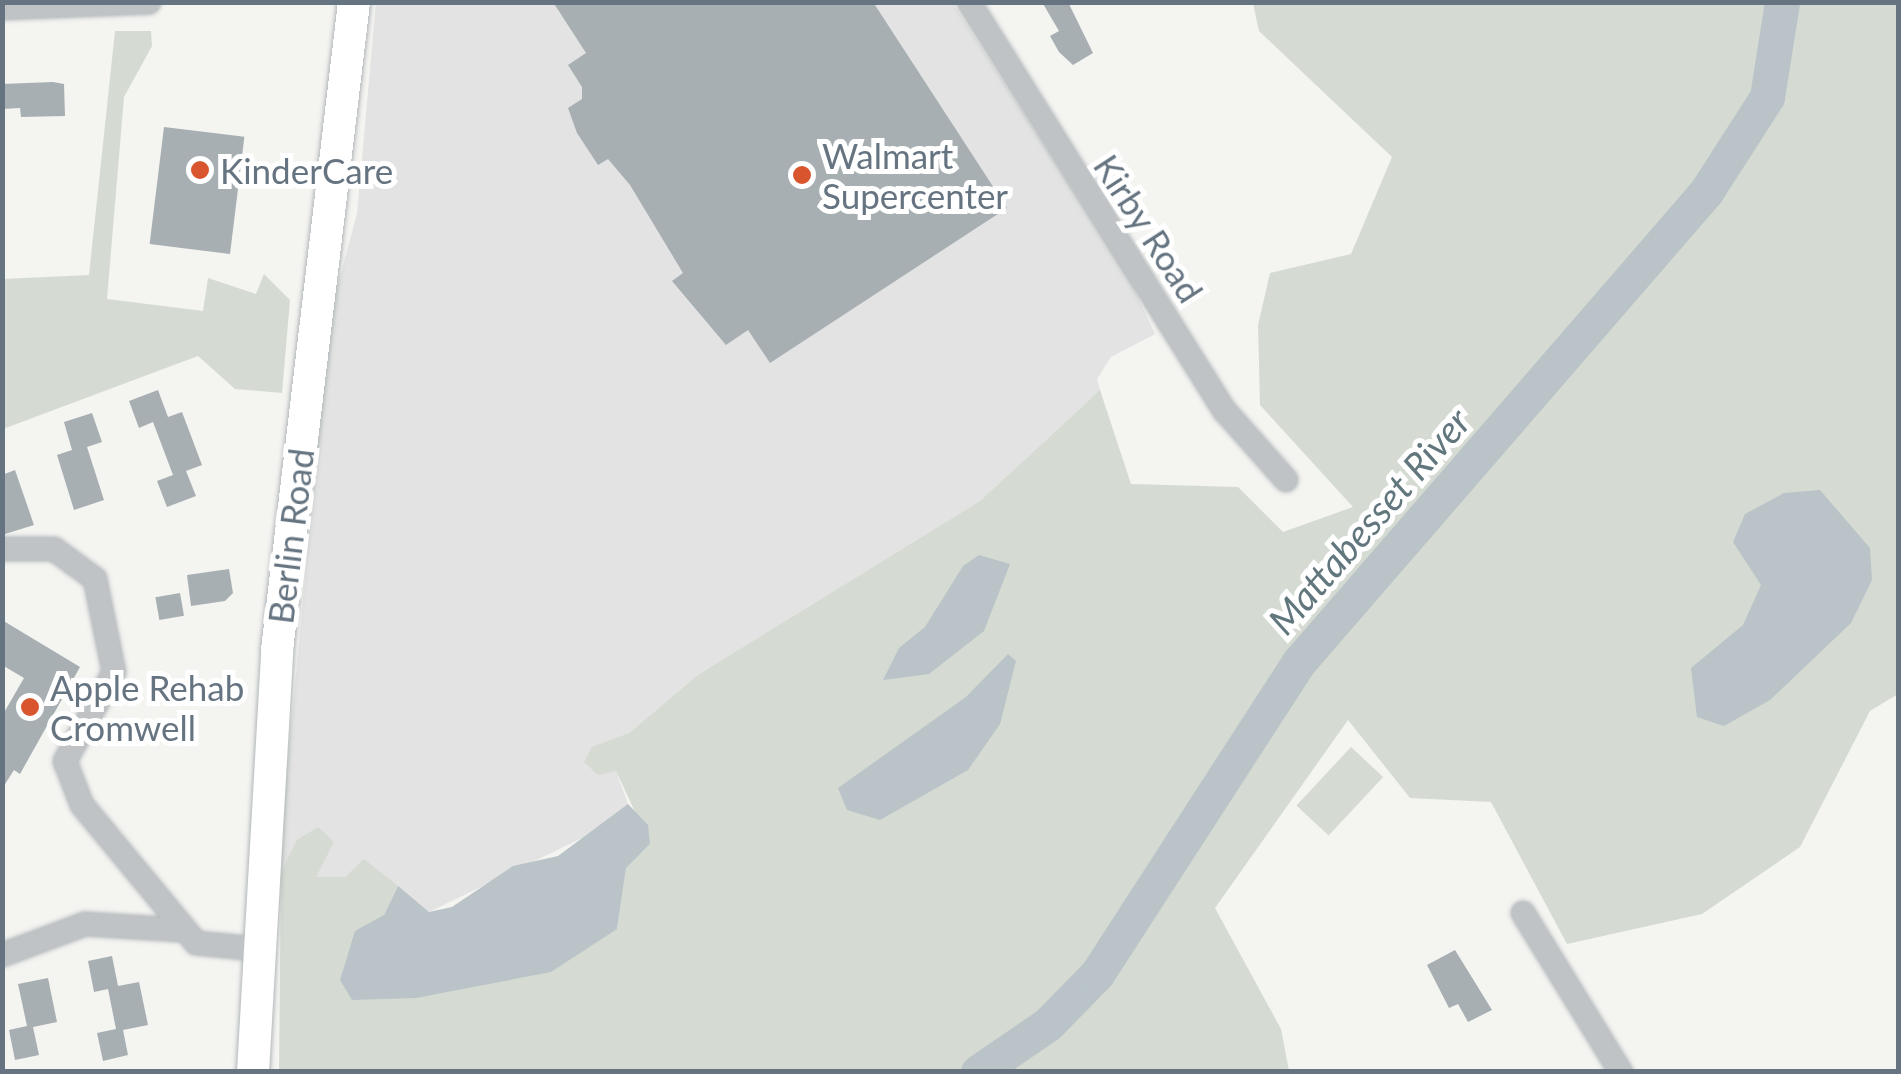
<!DOCTYPE html>
<html>
<head>
<meta charset="utf-8">
<style>
	body { margin:0 }
	#map { position:relative; width:1901px; height:1074px; overflow:hidden; background:#f4f4f1; font-family:Lato,sans-serif }
	div>[style] { position:absolute }
	[style*='--x'] { left:calc(var(--x)*1px); top:calc(var(--y)*1px); width:calc(var(--w)*1px); rotate:calc(var(--a)*1deg) }
	.built>* { inset:0; background:#e2e3e2 }
	.green>* { inset:0; background:#d5dbd2; transform-origin:0 0 }
	.water>* { inset:0; background:#b9c3c8 }
	.river>* { height:35px; margin:-17.5px; padding:0 17.5px; transform-origin:17.5px; border-radius:17.5px; background:#b9c3c8 }
	.building>* { inset:0; background:#a7afb3; transform-origin:0 0 }
	.roads { filter:drop-shadow(0 0 2px #b2b7ba) drop-shadow(0 0 2px #b2b7ba) }
	.street>* { height:22px; margin:-11px; padding:0 11px; transform-origin:11px; border-radius:11px; background:#bfc3c6 }
	.secondary>* { height:32px; margin:-16px; padding:0 16px; transform-origin:16px; border-radius:16px; background:#fff }
	.dots>* { width:28px; height:28px; translate:-50% -50%; box-sizing:border-box; border:5px solid #fff; border-radius:50% }
	span { translate:-50% -50%; white-space:nowrap; text-align:center; line-height:1.15; -webkit-text-stroke:10px #fff; paint-order:stroke }
	.poi-label { font-size:35px; color:#657480 }
	.left { translate:0 -50%; text-align:left }
	.street-label { font-size:35px; color:#657480 }
	.water-label { font-size:38px; color:#61767d; font-style:italic }
	.frame { position:absolute; inset:0; border:5px solid #657480; pointer-events:none }
</style>
</head>
<body>
<div id="map">
	<div class="built">
		<div style="clip-path:polygon(376px 3px,953px 3px,1129px 278px,1155px 334px,1111px 357px,1097px 379px,1100px 390px,980px 501px,699px 674px,629px 733px,592px 748px,616px 771px,628px 804px,607px 826px,429px 912px,364px 860px,345px 877px,315px 877px,315px 866px,281px 872px,279px 855px,322px 396px,336px 291px,357px 214px)"></div>
	</div>
	<div class="green">
		<div style="clip-path:polygon(1253px 3px,1898px 3px,1898px 694px,1870px 711px,1800px 847px,1702px 914px,1567px 944px,1491px 802px,1410px 798px,1348px 720px,1215px 908px,1281px 1029px,1289px 1071px,279px 1072px,281px 872px,297px 840px,318px 827px,334px 842px,316px 877px,345px 877px,364px 859px,398px 886px,384px 915px,617px 929px,626px 867px,650px 844px,616px 771px,598px 775px,584px 762px,592px 747px,629px 733px,699px 674px,980px 501px,1100px 390px,1131px 484px,1238px 487px,1283px 532px,1353px 507px,1260px 405px,1258px 325px,1270px 273px,1351px 254px,1392px 157px,1259px 31px)"></div>
		<div style="clip-path:polygon(115px 31px,151px 31px,152px 46px,124px 97px,107px 299px,203px 311px,208px 278px,256px 294px,264px 274px,290px 300px,282px 393px,235px 389px,198px 356px,3px 429px,3px 279px,89px 275px)"></div>
		<div style="left:1351px;top:747px;width:44px;height:80px;rotate:43deg"></div>
	</div>
	<div class="water">
		<div style="clip-path:polygon(1820px 490px,1870px 548px,1872px 580px,1851px 623px,1770px 700px,1724px 726px,1697px 717px,1691px 668px,1743px 625px,1761px 585px,1733px 542px,1745px 514px,1784px 493px)"></div>
		<div style="clip-path:polygon(979px 555px,1010px 564px,984px 631px,929px 674px,883px 680px,899px 648px,925px 627px,963px 566px)"></div>
		<div style="clip-path:polygon(1008px 654px,1016px 661px,1000px 724px,968px 770px,880px 820px,847px 810px,838px 788px,966px 697px)"></div>
		<div style="clip-path:polygon(628px 804px,648px 825px,650px 844px,626px 868px,617px 929px,551px 972px,416px 998px,352px 1000px,340px 980px,355px 931px,384px 915px,398px 886px,429px 912px,452px 907px,513px 866px,558px 856px)"></div>
	</div>
	<div class="river">
		<div style="--x:978;--y:1072;--w:85;--a:-34.4"></div>
		<div style="--x:1048;--y:1024;--w:70;--a:-45.6"></div>
		<div style="--x:1097;--y:974;--w:372;--a:-57.1"></div>
		<div style="--x:1299;--y:662;--w:622;--a:-49.11"></div>
		<div style="--x:1706;--y:192;--w:113;--a:-57.3"></div>
		<div style="--x:1767;--y:97;--w:96;--a:-81"></div>
	</div>
	<div class="building">
		<div style="clip-path:polygon(553px 2px,873px 2px,1007px 208px,770px 363px,748px 330px,726px 345px,672px 281px,683px 273px,630px 185px,608px 159px,598px 165px,577px 133px,568px 108px,582px 99px,582px 87px,568px 65px,586px 53px)"></div>
		<div style="clip-path:polygon(1042px 2px,1068px 2px,1093px 53px,1073px 65px,1059px 52px,1050px 36px,1059px 31px)"></div>
		<div style="clip-path:polygon(53px 82px,64px 84px,65px 116px,21px 117px,20px 108px,2px 109px,2px 84px)"></div>
		<div style="left:164px;top:127px;width:81px;height:118px;rotate:7deg"></div>
		<div style="clip-path:polygon(158px 390px,168px 417px,182px 412px,202px 465px,186px 471px,196px 496px,167px 507px,157px 481px,173px 475px,153px 422px,139px 428px,129px 401px)"></div>
		<div style="clip-path:polygon(92px 413px,102px 442px,87px 447px,104px 500px,74px 510px,57px 455px,72px 450px,64px 422px)"></div>
		<div style="clip-path:polygon(15px 470px,34px 525px,5px 534px,2px 475px)"></div>
		<div style="clip-path:polygon(229px 569px,233px 593px,225px 601px,191px 606px,187px 575px)"></div>
		<div style="left:180px;top:593px;width:23px;height:25px;rotate:80deg"></div>
		<div style="clip-path:polygon(2px 620px,80px 667px,20px 774px,14px 770px,2px 789px,2px 716px,24px 678px,2px 665px)"></div>
		<div style="clip-path:polygon(1455px 950px,1492px 1010px,1468px 1022px,1458px 1004px,1449px 1008px,1427px 965px)"></div>
		<div style="clip-path:polygon(112px 956px,118px 986px,139px 982px,148px 1025px,123px 1030px,128px 1055px,103px 1061px,97px 1033px,116px 1029px,108px 989px,94px 992px,88px 961px)"></div>
		<div style="clip-path:polygon(48px 978px,57px 1022px,33px 1027px,39px 1055px,15px 1060px,9px 1030px,27px 1026px,18px 984px)"></div>
	</div>
	<div class="roads">
		<div class="street">
			<div style="--x:969;--y:2;--w:483;--a:58"></div>
			<div style="--x:1225;--y:411;--w:92;--a:48.5"></div>
			<div style="--x:2;--y:8;--w:147;--a:-2.3"></div>
			<div style="--x:2;--y:549;--w:52;--a:0"></div>
			<div style="--x:54;--y:549;--w:51;--a:36.2"></div>
			<div style="--x:95;--y:579;--w:95;--a:78.5"></div>
			<div style="--x:114;--y:672;--w:102;--a:118.8"></div>
			<div style="--x:65;--y:761;--w:47;--a:68.9"></div>
			<div style="--x:82;--y:805;--w:179;--a:50.4"></div>
			<div style="--x:196;--y:943;--w:62;--a:5.5"></div>
			<div style="--x:1523;--y:913;--w:187;--a:58.4"></div>
			<div style="--x:2;--y:955;--w:89;--a:-20.5"></div>
			<div style="--x:85;--y:924;--w:97;--a:3.5"></div>
		</div>
		<div class="secondary">
			<div style="--x:253;--y:1072;--w:423;--a:-86.7"></div>
			<div style="--x:277;--y:650;--w:653;--a:-83.22"></div>
		</div>
	</div>
	<div class="dots">
		<div style="left:200px;top:170px;background:#d8552d"></div>
		<div style="left:802px;top:175px;background:#d8552d"></div>
		<div style="left:30px;top:707px;background:#d8552d"></div>
	</div>
	<div class="poi-label">
		<span class="left" style="left:822px;top:175px">Walmart<br>Supercenter</span>
		<span class="left" style="left:220px;top:170px">KinderCare</span>
		<span class="left" style="left:50px;top:707px">Apple Rehab<br>Cromwell</span>
	</div>
	<div class="street-label">
		<span style="left:1149px;top:228px;rotate:57deg">Kirby Road</span>
		<span style="left:290px;top:536px;rotate:-83deg">Berlin Road</span>
	</div>
	<div class="water-label">
		<span style="left:1369px;top:521px;rotate:-49deg">Mattabesset River</span>
	</div>
	<div class="frame"></div>
</div>
</body>
</html>
